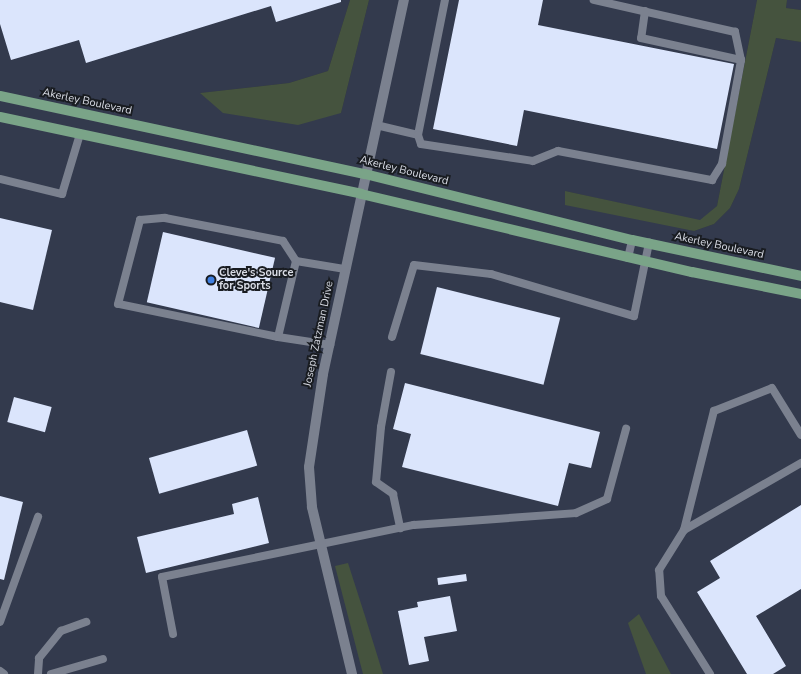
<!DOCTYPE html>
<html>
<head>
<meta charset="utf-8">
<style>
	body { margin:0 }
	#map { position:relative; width:801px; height:674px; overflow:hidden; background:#2f3440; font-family:"Nunito Sans",sans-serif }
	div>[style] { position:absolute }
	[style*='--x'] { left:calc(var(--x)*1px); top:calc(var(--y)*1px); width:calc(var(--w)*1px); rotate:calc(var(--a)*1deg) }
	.built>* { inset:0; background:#333a4d }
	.green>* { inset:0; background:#45533e }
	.building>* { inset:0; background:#dbe5fc; transform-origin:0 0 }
	.service>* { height:8px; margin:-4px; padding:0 4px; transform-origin:4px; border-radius:4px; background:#7b818f }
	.tertiary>* { height:10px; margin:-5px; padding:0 5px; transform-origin:5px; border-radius:5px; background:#7b818f }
	.primary>* { height:10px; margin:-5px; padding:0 5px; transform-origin:5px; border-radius:5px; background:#7aa488 }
	.dots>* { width:11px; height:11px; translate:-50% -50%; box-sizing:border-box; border:2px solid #191c21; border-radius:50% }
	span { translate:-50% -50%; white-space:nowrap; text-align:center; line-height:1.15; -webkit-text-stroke:4px #191c21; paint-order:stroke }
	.street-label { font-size:11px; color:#dadde6 }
	.poi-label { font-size:11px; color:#dadde6; font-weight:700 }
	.left { translate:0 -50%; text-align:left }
</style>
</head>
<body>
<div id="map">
	<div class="built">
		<div style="clip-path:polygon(0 0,350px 0,328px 71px,289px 83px,201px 93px,341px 113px,369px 0,757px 0,717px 206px,700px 221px,565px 191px,694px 231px,714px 224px,730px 208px,739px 189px,776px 38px,801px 42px,801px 674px,0 674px)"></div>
		<div style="clip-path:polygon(787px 0,801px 0,801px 10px,786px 8px)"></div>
	</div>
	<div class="green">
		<div style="clip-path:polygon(350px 0,369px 0,341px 113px,298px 125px,223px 113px,200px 93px,289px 83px,328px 71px)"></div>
		<div style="clip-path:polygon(757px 0,787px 0,786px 8px,801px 10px,801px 42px,776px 38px,739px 189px,730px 208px,714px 224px,694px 231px,565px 205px,565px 191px,700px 220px,717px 206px)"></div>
		<div style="clip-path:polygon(348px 563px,365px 616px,383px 674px,363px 674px,335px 566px)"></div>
		<div style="clip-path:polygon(639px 614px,671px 674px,646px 674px,628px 623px)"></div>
	</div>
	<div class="building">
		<div style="clip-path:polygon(0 0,341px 0,341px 2px,276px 22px,271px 6px,86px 63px,79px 40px,11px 60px,0 24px)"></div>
		<div style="clip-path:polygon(459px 0,543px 0,538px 25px,734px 64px,717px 149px,524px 110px,517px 146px,433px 129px)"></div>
		<div style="clip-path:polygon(0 218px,52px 230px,33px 310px,0 302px)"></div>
		<div style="left:163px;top:232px;width:115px;height:72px;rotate:13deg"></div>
		<div style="left:437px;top:287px;width:127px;height:69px;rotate:14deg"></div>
		<div style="clip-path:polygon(405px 383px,600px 432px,591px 468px,569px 463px,558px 506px,402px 467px,411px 434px,393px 429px)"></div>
		<div style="left:14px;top:397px;width:39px;height:26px;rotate:15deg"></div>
		<div style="left:247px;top:430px;width:37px;height:102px;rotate:74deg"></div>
		<div style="clip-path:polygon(0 496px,23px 502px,4px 580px,0 579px)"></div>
		<div style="clip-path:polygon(258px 497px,269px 543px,146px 573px,137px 537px,234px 514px,232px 504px)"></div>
		<div style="clip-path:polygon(801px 505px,801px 589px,756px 616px,786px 666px,773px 674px,747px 674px,697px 592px,720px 578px,710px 561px)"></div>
		<div style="left:466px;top:574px;width:7px;height:29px;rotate:82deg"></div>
		<div style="clip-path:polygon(450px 596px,457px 631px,424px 637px,429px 661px,409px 665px,398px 611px,418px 607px,417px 602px)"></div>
	</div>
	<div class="service">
		<div style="--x:645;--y:11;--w:27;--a:98"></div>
		<div style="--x:641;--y:38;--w:102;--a:12.4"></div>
		<div style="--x:376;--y:125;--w:43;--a:13.4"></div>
		<div style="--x:418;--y:135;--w:138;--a:-78.7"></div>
		<div style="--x:418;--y:135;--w:9;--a:72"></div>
		<div style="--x:421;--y:144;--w:113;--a:8.6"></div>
		<div style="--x:533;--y:161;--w:27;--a:-22"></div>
		<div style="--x:558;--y:151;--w:157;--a:10.7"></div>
		<div style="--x:712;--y:180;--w:19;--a:-58"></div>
		<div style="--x:722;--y:164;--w:106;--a:-79.6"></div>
		<div style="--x:741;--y:60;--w:29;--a:-102"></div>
		<div style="--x:735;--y:32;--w:145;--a:-167.2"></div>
		<div style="--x:0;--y:179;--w:64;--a:13.6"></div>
		<div style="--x:62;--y:194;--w:63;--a:-73.3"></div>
		<div style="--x:628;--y:258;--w:18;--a:-77"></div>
		<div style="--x:296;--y:261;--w:78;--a:103.3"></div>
		<div style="--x:278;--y:337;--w:53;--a:8.7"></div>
		<div style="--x:278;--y:337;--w:163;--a:-168.3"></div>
		<div style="--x:118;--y:304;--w:87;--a:-75.3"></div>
		<div style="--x:140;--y:220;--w:25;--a:-5"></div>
		<div style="--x:165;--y:218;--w:120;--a:11"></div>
		<div style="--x:283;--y:241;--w:24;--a:57"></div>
		<div style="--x:296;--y:261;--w:50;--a:9.3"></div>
		<div style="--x:392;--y:337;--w:75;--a:-73"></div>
		<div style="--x:414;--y:265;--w:78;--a:6.7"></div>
		<div style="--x:491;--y:274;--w:149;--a:16.4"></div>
		<div style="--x:634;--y:316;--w:75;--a:-78.4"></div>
		<div style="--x:391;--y:372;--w:56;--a:100.3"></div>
		<div style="--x:381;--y:427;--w:55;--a:95.2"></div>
		<div style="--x:376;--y:482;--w:21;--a:35"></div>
		<div style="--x:393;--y:494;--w:35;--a:78"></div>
		<div style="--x:684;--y:530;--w:123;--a:-75.9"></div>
		<div style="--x:714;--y:411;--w:62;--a:-21.6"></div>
		<div style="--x:772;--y:388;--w:55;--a:58.3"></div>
		<div style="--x:0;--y:622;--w:112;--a:-70.1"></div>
		<div style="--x:173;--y:634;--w:58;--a:-100.9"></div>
		<div style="--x:162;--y:577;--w:257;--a:-11.7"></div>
		<div style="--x:414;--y:525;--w:162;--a:-4.2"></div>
		<div style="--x:576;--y:513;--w:34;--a:-24"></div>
		<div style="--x:607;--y:499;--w:73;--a:-74.8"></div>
		<div style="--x:0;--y:671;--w:5;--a:37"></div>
		<div style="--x:38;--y:674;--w:16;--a:-86"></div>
		<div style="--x:39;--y:658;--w:35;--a:-51"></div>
		<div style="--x:61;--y:631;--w:27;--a:-20"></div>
		<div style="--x:51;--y:674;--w:54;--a:-16.1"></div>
		<div style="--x:710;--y:674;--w:92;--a:-122.1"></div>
		<div style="--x:661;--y:596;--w:26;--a:-94"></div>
		<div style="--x:659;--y:570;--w:47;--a:-58"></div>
		<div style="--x:684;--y:530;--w:135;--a:-29.8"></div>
	</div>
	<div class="tertiary">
		<div style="--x:352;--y:674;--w:172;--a:-103.5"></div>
		<div style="--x:312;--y:507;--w:40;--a:-94.3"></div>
		<div style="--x:309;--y:467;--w:94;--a:-81.4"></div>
		<div style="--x:323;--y:374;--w:383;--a:-77.8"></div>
	</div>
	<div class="primary">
		<div style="--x:0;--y:96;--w:373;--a:12.1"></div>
		<div style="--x:365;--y:174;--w:275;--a:13.9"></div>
		<div style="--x:632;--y:240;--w:173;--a:12"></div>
		<div style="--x:0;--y:117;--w:369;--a:12"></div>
		<div style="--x:361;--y:194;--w:340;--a:13.3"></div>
		<div style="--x:692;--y:272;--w:111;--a:11.4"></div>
	</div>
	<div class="dots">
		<div style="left:211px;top:280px;background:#3f7fe0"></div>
	</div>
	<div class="street-label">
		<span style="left:87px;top:102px;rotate:12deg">Akerley Boulevard</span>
		<span style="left:404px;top:171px;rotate:14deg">Akerley Boulevard</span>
		<span style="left:719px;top:246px;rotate:12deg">Akerley Boulevard</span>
		<span style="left:319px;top:334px;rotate:-78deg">Joseph Zatzman Drive</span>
	</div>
	<div class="poi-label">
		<span class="left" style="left:219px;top:280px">Cleve's Source<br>for Sports</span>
	</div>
</div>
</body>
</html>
